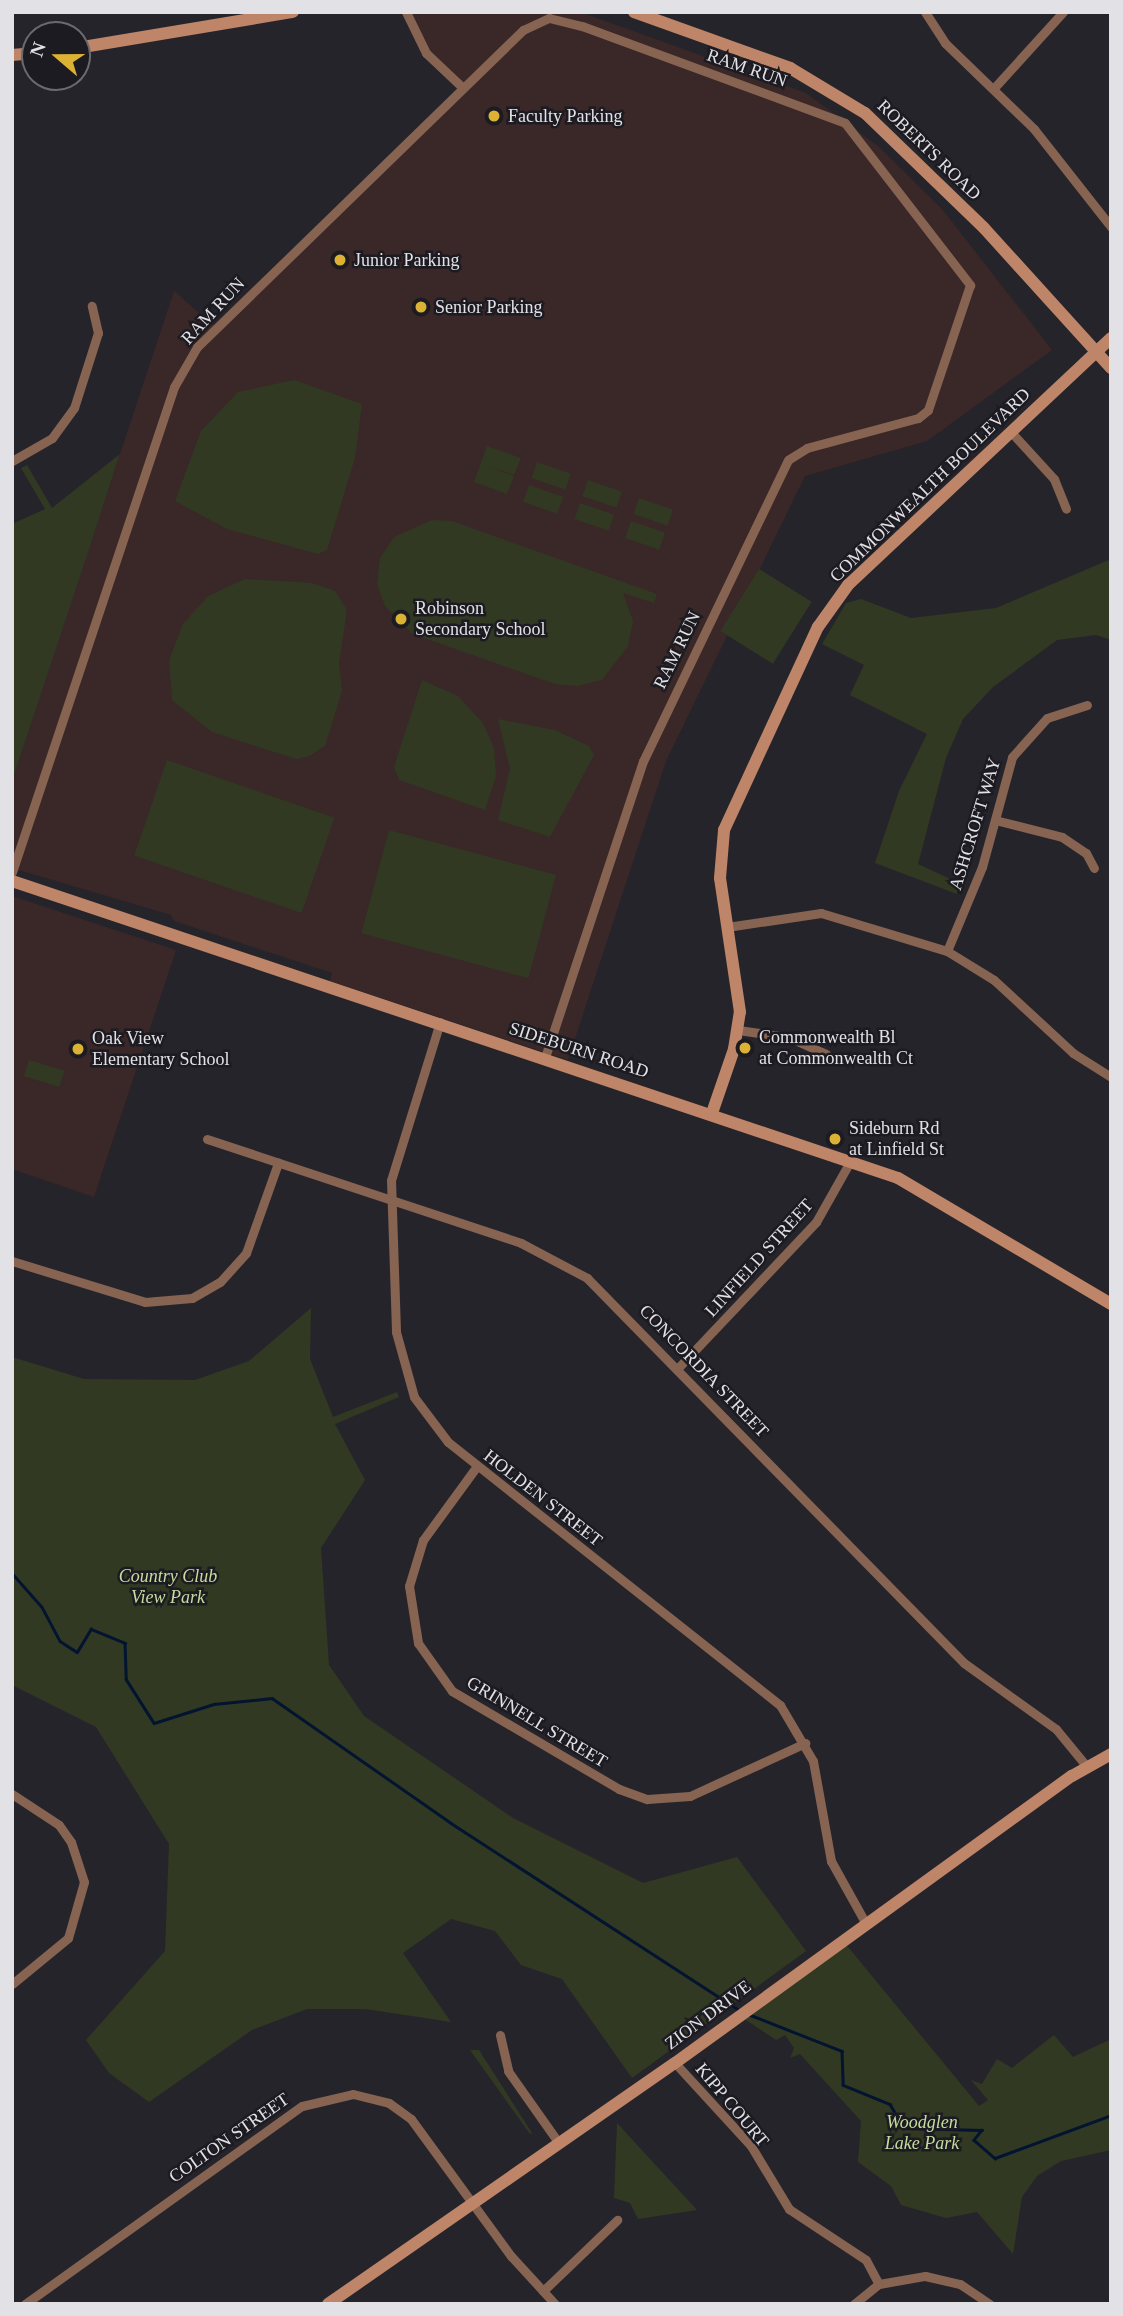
<!DOCTYPE html>
<html>
<head>
<meta charset="utf-8">
<style>
	body { margin:0 }
	#map { position:relative; width:1123px; height:2316px; overflow:hidden; background:#26242b; font-family:"Times New Roman",serif }
	div>[style] { position:absolute }
	[style*='--x'] { left:calc(var(--x)*1px); top:calc(var(--y)*1px); width:calc(var(--w)*1px); rotate:calc(var(--a)*1deg) }
	.education>* { inset:0; background:#3a2727 }
	.green>* { inset:0; background:#313923; transform-origin:0 0 }
	.stream>* { height:2.5px; margin:-1.25px; padding:0 1.25px; transform-origin:1.25px; border-radius:1.25px; background:#031430 }
	.street>* { height:9px; margin:-4.5px; padding:0 4.5px; transform-origin:4.5px; border-radius:4.5px; background:#876351 }
	.secondary>* { height:12px; margin:-6px; padding:0 6px; transform-origin:6px; border-radius:6px; background:#be8568 }
	.dots>* { width:19px; height:19px; translate:-50% -50%; box-sizing:border-box; border:4px solid #1c1b21; border-radius:50% }
	span { translate:-50% -50%; white-space:nowrap; text-align:center; line-height:1.15; -webkit-text-stroke:5px #1c1b21; paint-order:stroke }
	.street-label { font-size:18px; color:#e2e1e6 }
	.poi-label { font-size:18px; color:#e2e1e6 }
	.left { translate:0 -50%; text-align:left }
	.park-label { font-size:18px; color:#c5dd9c; font-style:italic }
	.frame { position:absolute; inset:0; border:14px solid #e2e1e6; pointer-events:none }
	.north { position:absolute; left:21px; top:21px; width:70px; height:70px; box-sizing:border-box; background:#1c1b21; border:2px solid #6b6a70; border-radius:50%; rotate:290deg; font-size:19px; font-weight:700; line-height:28px; text-align:center; color:#e2e1e6 }
	.north::after { content:''; display:block; margin:auto; width:24px; height:32px; background:#dbb233; clip-path:polygon(50% 0,100% 100%,50% 72%,0 100%) }
</style>
</head>
<body>
<div id="map">
	<div class="education">
		<div style="clip-path:polygon(405px 12px,580px 12px,806px 93px,879px 147px,942px 209px,1052px 350px,927px 441px,805px 476px,666px 761px,568px 1060px,330px 981px,332px 973px,174px 921px,171px 915px,12px 868px,12px 781px,174px 291px,213px 325px,458px 90px,425px 53px)"></div>
		<div style="clip-path:polygon(12px 896px,176px 950px,94px 1197px,12px 1169px)"></div>
	</div>
	<div class="green">
		<div style="clip-path:polygon(294px 380px,362px 404px,355px 458px,327px 550px,318px 554px,227px 529px,175px 501px,201px 431px,238px 392px)"></div>
		<div style="clip-path:polygon(487px 446px,521px 458px,514px 475px,485px 465px,514px 476px,507px 494px,474px 482px)"></div>
		<div style="clip-path:polygon(120px 454px,89px 549px,12px 781px,12px 524px,45px 509px,21px 468px,27px 465px,52px 508px)"></div>
		<div style="left:537px;top:462px;width:36px;height:17px;rotate:19deg"></div>
		<div style="left:588px;top:480px;width:36px;height:17px;rotate:19deg"></div>
		<div style="left:529px;top:485px;width:36px;height:18px;rotate:19deg"></div>
		<div style="left:639px;top:498px;width:36px;height:17px;rotate:19deg"></div>
		<div style="left:580px;top:503px;width:36px;height:17px;rotate:19deg"></div>
		<div style="clip-path:polygon(432px 520px,452px 521px,657px 594px,654px 603px,623px 593px,633px 621px,628px 646px,602px 680px,578px 686px,555px 684px,413px 634px,385px 606px,377px 584px,380px 558px,394px 537px)"></div>
		<div style="left:631px;top:521px;width:36px;height:18px;rotate:19deg"></div>
		<div style="clip-path:polygon(1111px 559px,1111px 640px,1096px 635px,1057px 640px,993px 687px,963px 719px,946px 758px,918px 864px,961px 884px,957px 894px,875px 863px,899px 791px,927px 734px,850px 695px,864px 665px,822px 644px,846px 603px,861px 599px,911px 618px,996px 608px)"></div>
		<div style="left:759px;top:569px;width:62px;height:73px;rotate:32deg"></div>
		<div style="clip-path:polygon(245px 579px,312px 583px,335px 591px,347px 610px,339px 663px,342px 691px,325px 746px,309px 756px,296px 759px,212px 732px,172px 700px,169px 660px,183px 624px,208px 596px)"></div>
		<div style="clip-path:polygon(422px 680px,458px 696px,483px 723px,494px 748px,496px 776px,485px 810px,399px 780px,394px 767px)"></div>
		<div style="clip-path:polygon(498px 719px,555px 730px,589px 746px,594px 755px,550px 837px,498px 820px,510px 769px)"></div>
		<div style="left:167px;top:760px;width:177px;height:101px;rotate:19deg"></div>
		<div style="left:389px;top:830px;width:173px;height:107px;rotate:15deg"></div>
		<div style="left:29px;top:1060px;width:37px;height:17px;rotate:17deg"></div>
		<div style="clip-path:polygon(311px 1308px,310px 1359px,333px 1417px,397px 1392px,399px 1397px,335px 1424px,365px 1480px,321px 1548px,329px 1665px,364px 1716px,513px 1818px,643px 1883px,737px 1857px,806px 1951px,632px 2078px,562px 1979px,521px 1965px,495px 1931px,451px 1919px,403px 1953px,451px 2022px,365px 2009px,307px 2009px,252px 2030px,149px 2102px,109px 2073px,86px 2040px,165px 1951px,169px 1844px,96px 1727px,12px 1685px,12px 1357px,84px 1379px,195px 1380px,249px 1361px)"></div>
		<div style="clip-path:polygon(844px 1942px,979px 2106px,988px 2100px,971px 2080px,982px 2084px,997px 2059px,1012px 2068px,1054px 2035px,1073px 2057px,1111px 2039px,1111px 2150px,1061px 2161px,1037px 2176px,1022px 2197px,1013px 2254px,977px 2212px,946px 2218px,901px 2205px,891px 2186px,858px 2162px,861px 2121px,800px 2054px,790px 2058px,794px 2048px,785px 2035px,776px 2040px,743px 2018px)"></div>
		<div style="clip-path:polygon(470px 2050px,479px 2050px,532px 2133px,530px 2134px)"></div>
		<div style="clip-path:polygon(617px 2123px,651px 2160px,697px 2210px,638px 2219px,630px 2203px,614px 2198px)"></div>
	</div>
	<div class="stream">
		<div style="--x:12;--y:1573;--w:45;--a:48.6"></div>
		<div style="--x:42;--y:1607;--w:38;--a:62"></div>
		<div style="--x:60;--y:1641;--w:20;--a:33"></div>
		<div style="--x:77;--y:1652;--w:27;--a:-59"></div>
		<div style="--x:91;--y:1629;--w:37;--a:22"></div>
		<div style="--x:125;--y:1643;--w:36;--a:88"></div>
		<div style="--x:126;--y:1679;--w:52;--a:57.5"></div>
		<div style="--x:154;--y:1723;--w:63;--a:-17.6"></div>
		<div style="--x:214;--y:1704;--w:58;--a:-5.9"></div>
		<div style="--x:272;--y:1698;--w:218;--a:34.9"></div>
		<div style="--x:451;--y:1823;--w:343;--a:33"></div>
		<div style="--x:748;--y:2014;--w:101;--a:21.5"></div>
		<div style="--x:842;--y:2051;--w:34;--a:88"></div>
		<div style="--x:843;--y:2085;--w:51;--a:22"></div>
		<div style="--x:890;--y:2104;--w:28;--a:60"></div>
		<div style="--x:904;--y:2128;--w:78;--a:1.5"></div>
		<div style="--x:982;--y:2130;--w:13;--a:129"></div>
		<div style="--x:974;--y:2140;--w:28;--a:41"></div>
		<div style="--x:995;--y:2158;--w:124;--a:-20.3"></div>
	</div>
	<div class="street">
		<div style="--x:406;--y:12;--w:46;--a:64"></div>
		<div style="--x:426;--y:53;--w:51;--a:43.4"></div>
		<div style="--x:925;--y:12;--w:37;--a:57"></div>
		<div style="--x:945;--y:43;--w:124;--a:44"></div>
		<div style="--x:1034;--y:129;--w:125;--a:51.8"></div>
		<div style="--x:994;--y:88;--w:103;--a:-47.8"></div>
		<div style="--x:1011;--y:432;--w:64;--a:47.5"></div>
		<div style="--x:1054;--y:479;--w:32;--a:68"></div>
		<div style="--x:12;--y:461;--w:46;--a:-29.9"></div>
		<div style="--x:52;--y:438;--w:37;--a:-54"></div>
		<div style="--x:74;--y:408;--w:79;--a:-72.3"></div>
		<div style="--x:98;--y:333;--w:28;--a:-103"></div>
		<div style="--x:995;--y:820;--w:69;--a:14.2"></div>
		<div style="--x:1062;--y:837;--w:29;--a:34"></div>
		<div style="--x:1086;--y:853;--w:17;--a:62"></div>
		<div style="--x:12;--y:872;--w:511;--a:-71.53"></div>
		<div style="--x:174;--y:387;--w:46;--a:-60.1"></div>
		<div style="--x:197;--y:347;--w:455;--a:-44.2"></div>
		<div style="--x:523;--y:30;--w:29;--a:-25"></div>
		<div style="--x:549;--y:18;--w:34;--a:14"></div>
		<div style="--x:582;--y:26;--w:280;--a:20.2"></div>
		<div style="--x:845;--y:123;--w:205;--a:52.3"></div>
		<div style="--x:970;--y:285;--w:132;--a:108.6"></div>
		<div style="--x:928;--y:410;--w:13;--a:141"></div>
		<div style="--x:918;--y:418;--w:115;--a:164.9"></div>
		<div style="--x:807;--y:448;--w:22;--a:148"></div>
		<div style="--x:788;--y:460;--w:334;--a:115.7"></div>
		<div style="--x:643;--y:761;--w:313;--a:108.3"></div>
		<div style="--x:727;--y:927;--w:95;--a:-8.5"></div>
		<div style="--x:821;--y:913;--w:132;--a:16.8"></div>
		<div style="--x:947;--y:951;--w:55;--a:31.7"></div>
		<div style="--x:994;--y:980;--w:108;--a:42.7"></div>
		<div style="--x:1073;--y:1053;--w:45;--a:32.3"></div>
		<div style="--x:947;--y:951;--w:91;--a:-67.4"></div>
		<div style="--x:982;--y:867;--w:114;--a:-74.7"></div>
		<div style="--x:1012;--y:757;--w:52;--a:-48.1"></div>
		<div style="--x:1047;--y:718;--w:42;--a:-18"></div>
		<div style="--x:440;--y:1022;--w:165;--a:107.2"></div>
		<div style="--x:391;--y:1180;--w:152;--a:88.1"></div>
		<div style="--x:396;--y:1332;--w:67;--a:74.5"></div>
		<div style="--x:414;--y:1397;--w:56;--a:52.9"></div>
		<div style="--x:448;--y:1442;--w:424;--a:38.4"></div>
		<div style="--x:780;--y:1705;--w:65;--a:59.5"></div>
		<div style="--x:813;--y:1761;--w:102;--a:79.8"></div>
		<div style="--x:831;--y:1861;--w:70;--a:60.9"></div>
		<div style="--x:738;--y:1030;--w:50;--a:8"></div>
		<div style="--x:788;--y:1037;--w:42;--a:24.1"></div>
		<div style="--x:207;--y:1139;--w:331;--a:18.3"></div>
		<div style="--x:521;--y:1243;--w:75;--a:27.9"></div>
		<div style="--x:587;--y:1278;--w:539;--a:45.6"></div>
		<div style="--x:964;--y:1663;--w:113;--a:35.7"></div>
		<div style="--x:1056;--y:1729;--w:50;--a:50.6"></div>
		<div style="--x:12;--y:1261;--w:139;--a:17.1"></div>
		<div style="--x:145;--y:1302;--w:47;--a:-4.9"></div>
		<div style="--x:192;--y:1298;--w:32;--a:-30"></div>
		<div style="--x:220;--y:1282;--w:39;--a:-48"></div>
		<div style="--x:246;--y:1253;--w:96;--a:-70.4"></div>
		<div style="--x:678;--y:1368;--w:201;--a:-46.6"></div>
		<div style="--x:816;--y:1222;--w:71;--a:-60.6"></div>
		<div style="--x:477;--y:1466;--w:92;--a:126.1"></div>
		<div style="--x:423;--y:1540;--w:48;--a:106.9"></div>
		<div style="--x:409;--y:1586;--w:58;--a:81"></div>
		<div style="--x:418;--y:1643;--w:59;--a:54.7"></div>
		<div style="--x:452;--y:1691;--w:194;--a:30.4"></div>
		<div style="--x:619;--y:1789;--w:30;--a:20"></div>
		<div style="--x:647;--y:1799;--w:43;--a:-4"></div>
		<div style="--x:690;--y:1796;--w:127;--a:-24.7"></div>
		<div style="--x:12;--y:1794;--w:56;--a:33.4"></div>
		<div style="--x:59;--y:1825;--w:21;--a:55"></div>
		<div style="--x:71;--y:1842;--w:42;--a:72"></div>
		<div style="--x:84;--y:1882;--w:58;--a:105.9"></div>
		<div style="--x:68;--y:1938;--w:72;--a:140.6"></div>
		<div style="--x:500;--y:2035;--w:37;--a:77"></div>
		<div style="--x:508;--y:2071;--w:87;--a:54.8"></div>
		<div style="--x:675;--y:2063;--w:113;--a:47.5"></div>
		<div style="--x:751;--y:2146;--w:74;--a:58.9"></div>
		<div style="--x:789;--y:2209;--w:92;--a:33.5"></div>
		<div style="--x:866;--y:2260;--w:27;--a:62"></div>
		<div style="--x:543;--y:2291;--w:103;--a:-43.8"></div>
		<div style="--x:25;--y:2304;--w:340;--a:-35.6"></div>
		<div style="--x:302;--y:2106;--w:52;--a:-13.2"></div>
		<div style="--x:353;--y:2094;--w:37;--a:14"></div>
		<div style="--x:389;--y:2103;--w:27;--a:36"></div>
		<div style="--x:411;--y:2119;--w:170;--a:53.9"></div>
		<div style="--x:511;--y:2256;--w:65;--a:47.5"></div>
		<div style="--x:854;--y:2304;--w:32;--a:-39"></div>
		<div style="--x:879;--y:2284;--w:47;--a:-9.9"></div>
		<div style="--x:925;--y:2276;--w:36;--a:13"></div>
		<div style="--x:960;--y:2284;--w:36;--a:34"></div>
	</div>
	<div class="secondary">
		<div style="--x:634;--y:12;--w:166;--a:19.7"></div>
		<div style="--x:790;--y:68;--w:87;--a:31"></div>
		<div style="--x:865;--y:113;--w:165;--a:44"></div>
		<div style="--x:984;--y:228;--w:189;--a:47.8"></div>
		<div style="--x:77;--y:48;--w:219;--a:-9.5"></div>
		<div style="--x:12;--y:55;--w:23;--a:-5"></div>
		<div style="--x:12;--y:881;--w:934;--a:18.53"></div>
		<div style="--x:898;--y:1178;--w:247;--a:30.6"></div>
		<div style="--x:712;--y:1113;--w:68;--a:-71"></div>
		<div style="--x:734;--y:1049;--w:37;--a:-81"></div>
		<div style="--x:740;--y:1012;--w:135;--a:-98.5"></div>
		<div style="--x:720;--y:878;--w:48;--a:-85.2"></div>
		<div style="--x:724;--y:830;--w:224;--a:-65.2"></div>
		<div style="--x:818;--y:627;--w:52;--a:-54.5"></div>
		<div style="--x:848;--y:585;--w:361;--a:-43.2"></div>
		<div style="--x:328;--y:2304;--w:422;--a:-34.8"></div>
		<div style="--x:675;--y:2063;--w:490;--a:-35.9"></div>
		<div style="--x:1072;--y:1776;--w:45;--a:-29.4"></div>
	</div>
	<div class="dots">
		<div style="left:494px;top:116px;background:#dbb233"></div>
		<div style="left:340px;top:260px;background:#dbb233"></div>
		<div style="left:421px;top:307px;background:#dbb233"></div>
		<div style="left:401px;top:619px;background:#dbb233"></div>
		<div style="left:745px;top:1048px;background:#dbb233"></div>
		<div style="left:78px;top:1049px;background:#dbb233"></div>
		<div style="left:835px;top:1139px;background:#dbb233"></div>
	</div>
	<div class="street-label">
		<span style="left:747px;top:68px;rotate:19deg">RAM RUN</span>
		<span style="left:929px;top:150px;rotate:44deg">ROBERTS ROAD</span>
		<span style="left:213px;top:311px;rotate:-47deg">RAM RUN</span>
		<span style="left:930px;top:485px;rotate:-44deg">COMMONWEALTH BOULEVARD</span>
		<span style="left:677px;top:650px;rotate:-64deg">RAM RUN</span>
		<span style="left:975px;top:824px;rotate:-73deg">ASHCROFT WAY</span>
		<span style="left:579px;top:1050px;rotate:18deg">SIDEBURN ROAD</span>
		<span style="left:759px;top:1258px;rotate:-48deg">LINFIELD STREET</span>
		<span style="left:704px;top:1371px;rotate:46deg">CONCORDIA STREET</span>
		<span style="left:543px;top:1498px;rotate:38deg">HOLDEN STREET</span>
		<span style="left:537px;top:1722px;rotate:31deg">GRINNELL STREET</span>
		<span style="left:708px;top:2015px;rotate:-37deg">ZION DRIVE</span>
		<span style="left:732px;top:2105px;rotate:50deg">KIPP COURT</span>
		<span style="left:229px;top:2138px;rotate:-35deg">COLTON STREET</span>
	</div>
	<div class="poi-label">
		<span class="left" style="left:508px;top:116px">Faculty Parking</span>
		<span class="left" style="left:354px;top:260px">Junior Parking</span>
		<span class="left" style="left:435px;top:307px">Senior Parking</span>
		<span class="left" style="left:415px;top:619px">Robinson<br>Secondary School</span>
		<span class="left" style="left:759px;top:1048px">Commonwealth Bl<br>at Commonwealth Ct</span>
		<span class="left" style="left:92px;top:1049px">Oak View<br>Elementary School</span>
		<span class="left" style="left:849px;top:1139px">Sideburn Rd<br>at Linfield St</span>
	</div>
	<div class="park-label">
		<span style="left:168px;top:1587px">Country Club<br>View Park</span>
		<span style="left:922px;top:2133px">Woodglen<br>Lake Park</span>
	</div>
	<div class="frame"></div>
	<div class="north">N</div>
</div>
</body>
</html>
